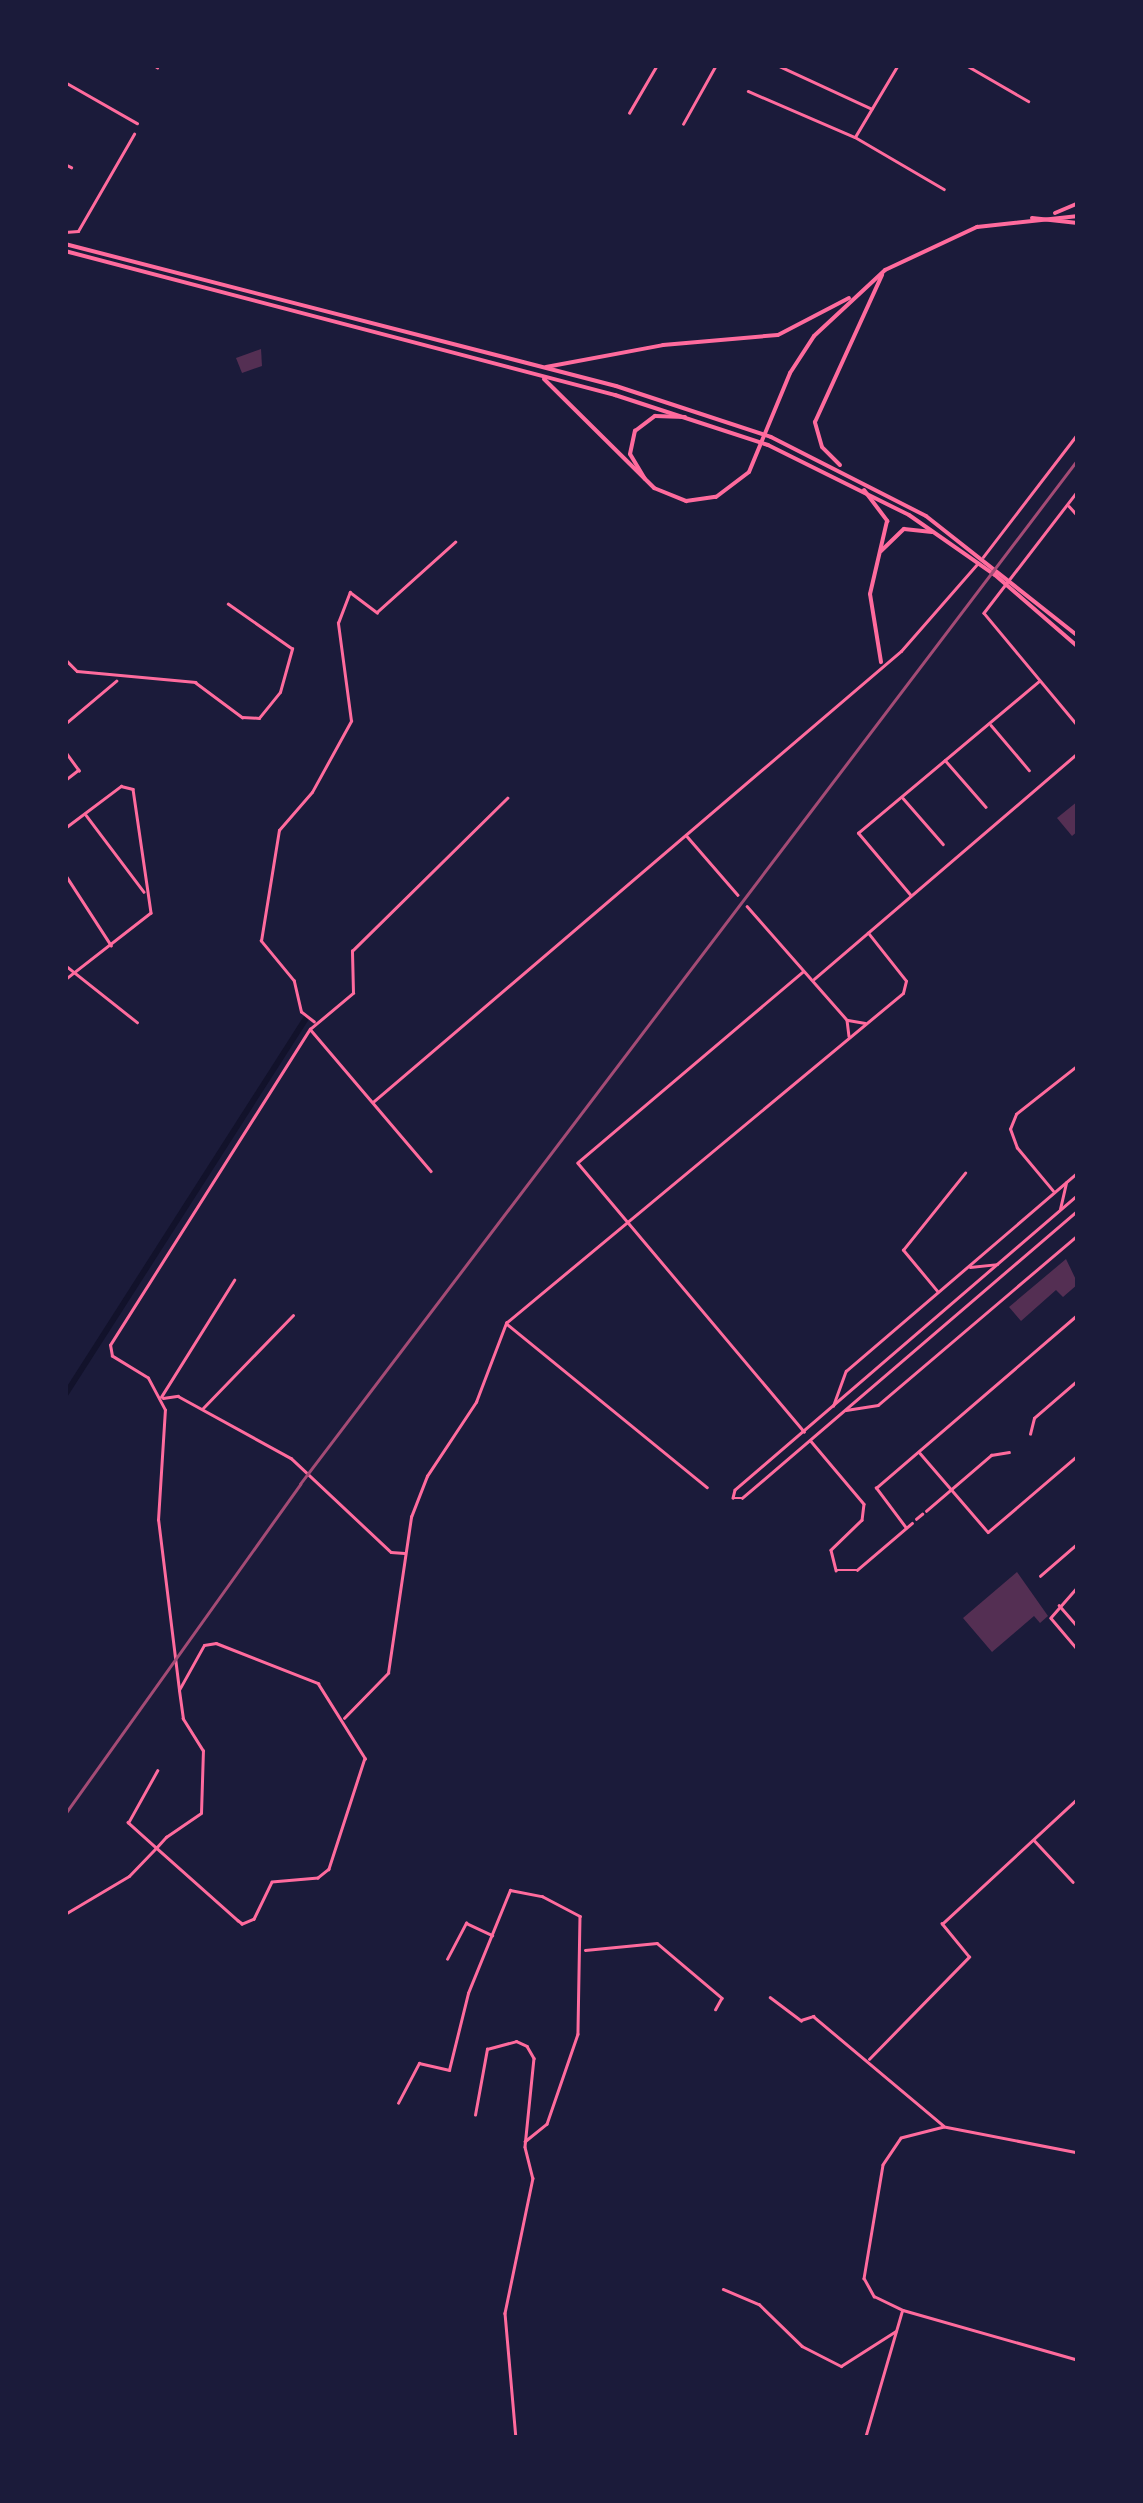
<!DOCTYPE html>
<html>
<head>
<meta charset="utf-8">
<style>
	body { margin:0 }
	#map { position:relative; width:1143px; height:2503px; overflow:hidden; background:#1b1b3a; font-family:Commissioner,sans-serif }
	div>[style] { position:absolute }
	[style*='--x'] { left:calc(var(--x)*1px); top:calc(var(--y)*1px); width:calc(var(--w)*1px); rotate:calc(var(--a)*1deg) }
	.canal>* { height:6px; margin:-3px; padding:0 3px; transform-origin:3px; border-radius:3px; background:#12122b }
	.building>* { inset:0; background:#542f53 }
	.minor>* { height:2.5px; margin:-1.25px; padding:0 1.25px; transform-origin:1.25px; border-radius:1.25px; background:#ff6b9d }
	.trunk>* { height:4px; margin:-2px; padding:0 2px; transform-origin:2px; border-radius:2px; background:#ff6b9d }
	.rail>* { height:2.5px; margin:-1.25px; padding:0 1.25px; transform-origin:1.25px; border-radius:1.25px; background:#a44b75 }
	span { translate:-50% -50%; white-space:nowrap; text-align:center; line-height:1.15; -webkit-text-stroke:8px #1b1b3a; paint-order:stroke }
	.frame { position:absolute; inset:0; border:68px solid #1b1b3a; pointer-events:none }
</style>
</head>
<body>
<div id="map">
	<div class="canal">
		<div style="--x:65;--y:1395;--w:446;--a:-57.4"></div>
	</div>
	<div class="building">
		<div style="clip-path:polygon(261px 349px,262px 366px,242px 373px,236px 358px)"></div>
		<div style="clip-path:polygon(1078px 801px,1078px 831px,1072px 836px,1057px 818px)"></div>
		<div style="clip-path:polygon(1066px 1259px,1078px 1284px,1063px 1297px,1056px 1290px,1021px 1321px,1009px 1307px)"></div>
		<div style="clip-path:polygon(1017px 1572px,1048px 1616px,1040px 1623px,1034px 1616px,992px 1652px,963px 1618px)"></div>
	</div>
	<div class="minor">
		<div style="--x:154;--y:65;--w:4;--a:34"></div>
		<div style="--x:966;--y:65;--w:72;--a:30.1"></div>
		<div style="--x:779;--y:66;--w:102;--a:24.8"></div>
		<div style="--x:65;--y:82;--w:83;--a:29.7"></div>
		<div style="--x:748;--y:91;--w:116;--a:23.3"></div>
		<div style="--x:855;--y:137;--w:103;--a:30.3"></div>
		<div style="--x:629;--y:113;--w:56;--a:-59.7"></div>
		<div style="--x:683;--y:124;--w:68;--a:-60.8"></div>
		<div style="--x:855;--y:137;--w:84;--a:-59.2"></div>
		<div style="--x:65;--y:164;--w:7;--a:27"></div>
		<div style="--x:65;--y:232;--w:13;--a:-4"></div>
		<div style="--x:78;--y:231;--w:112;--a:-60"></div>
		<div style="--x:1078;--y:491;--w:154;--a:127.6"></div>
		<div style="--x:984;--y:613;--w:147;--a:50.2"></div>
		<div style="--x:1069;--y:506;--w:13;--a:48"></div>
		<div style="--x:983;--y:557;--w:156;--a:-52.5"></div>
		<div style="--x:65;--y:659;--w:17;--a:45"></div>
		<div style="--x:77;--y:671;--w:119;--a:5.3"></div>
		<div style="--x:195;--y:682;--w:59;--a:36.7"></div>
		<div style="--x:242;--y:717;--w:17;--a:3"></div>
		<div style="--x:259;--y:718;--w:33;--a:-51"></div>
		<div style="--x:280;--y:692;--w:45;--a:-74.4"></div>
		<div style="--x:292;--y:649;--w:78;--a:-144.9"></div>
		<div style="--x:65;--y:724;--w:67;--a:-40.1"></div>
		<div style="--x:991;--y:725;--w:59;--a:49.8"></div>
		<div style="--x:65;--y:751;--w:24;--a:54"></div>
		<div style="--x:79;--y:770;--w:18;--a:142"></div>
		<div style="--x:945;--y:760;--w:62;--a:48.9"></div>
		<div style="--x:903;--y:798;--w:61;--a:49"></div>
		<div style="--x:86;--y:815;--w:96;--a:53"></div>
		<div style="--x:65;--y:828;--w:70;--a:-36.9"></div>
		<div style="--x:121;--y:786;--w:12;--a:14"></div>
		<div style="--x:133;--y:789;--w:125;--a:81.7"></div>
		<div style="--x:151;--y:913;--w:109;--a:142.1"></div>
		<div style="--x:686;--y:835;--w:79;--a:49.1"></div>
		<div style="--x:65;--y:874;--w:85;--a:57.1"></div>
		<div style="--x:911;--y:896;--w:82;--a:-130.1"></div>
		<div style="--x:858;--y:833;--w:236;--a:-40"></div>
		<div style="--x:747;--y:906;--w:152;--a:48.7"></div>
		<div style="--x:847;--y:1020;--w:16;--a:83"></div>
		<div style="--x:65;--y:965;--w:92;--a:38.4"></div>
		<div style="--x:803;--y:972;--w:295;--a:139.7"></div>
		<div style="--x:578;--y:1163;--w:351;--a:49.9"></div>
		<div style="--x:814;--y:979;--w:348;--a:-40.6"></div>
		<div style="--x:848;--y:1020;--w:17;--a:10"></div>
		<div style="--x:314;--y:1022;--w:16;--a:-142"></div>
		<div style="--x:301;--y:1012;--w:32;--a:-103"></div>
		<div style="--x:294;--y:981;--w:52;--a:-129.5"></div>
		<div style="--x:261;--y:941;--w:112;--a:-80.8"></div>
		<div style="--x:279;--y:830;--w:50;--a:-49"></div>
		<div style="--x:312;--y:792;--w:81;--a:-61.2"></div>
		<div style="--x:351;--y:721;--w:99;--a:-97.6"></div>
		<div style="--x:338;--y:623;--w:33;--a:-69"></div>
		<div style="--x:350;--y:592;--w:34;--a:37"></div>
		<div style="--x:377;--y:612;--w:105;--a:-41.9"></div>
		<div style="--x:311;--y:1030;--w:185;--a:49.6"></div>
		<div style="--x:373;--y:1102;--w:694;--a:-40.5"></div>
		<div style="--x:901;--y:651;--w:117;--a:-48.8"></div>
		<div style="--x:1053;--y:1191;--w:56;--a:-129.9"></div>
		<div style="--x:1017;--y:1148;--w:20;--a:-110"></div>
		<div style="--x:1010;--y:1129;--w:16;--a:-68"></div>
		<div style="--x:1016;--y:1114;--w:79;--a:-38.3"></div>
		<div style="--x:1078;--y:1195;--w:452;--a:139.3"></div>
		<div style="--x:735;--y:1490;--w:8;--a:104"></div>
		<div style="--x:733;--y:1498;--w:9;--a:0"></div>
		<div style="--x:742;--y:1498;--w:443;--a:-40.6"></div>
		<div style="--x:1060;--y:1209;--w:27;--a:-77"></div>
		<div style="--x:970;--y:1267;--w:27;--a:-6"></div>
		<div style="--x:937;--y:1291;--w:53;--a:-129.7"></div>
		<div style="--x:903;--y:1250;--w:99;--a:-51.2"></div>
		<div style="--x:507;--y:1324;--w:258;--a:39.2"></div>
		<div style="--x:161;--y:1397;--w:138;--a:-58"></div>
		<div style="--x:163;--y:1398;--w:15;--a:-8"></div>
		<div style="--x:178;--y:1396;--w:129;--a:28.8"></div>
		<div style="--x:291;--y:1458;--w:137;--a:43.2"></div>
		<div style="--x:391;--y:1552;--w:13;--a:4"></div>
		<div style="--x:833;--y:1406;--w:37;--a:-70"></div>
		<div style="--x:846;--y:1371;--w:306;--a:-40.6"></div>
		<div style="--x:203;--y:1408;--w:129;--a:-45.9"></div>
		<div style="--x:846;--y:1410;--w:32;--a:-9"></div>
		<div style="--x:878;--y:1405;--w:262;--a:-40.4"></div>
		<div style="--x:1030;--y:1434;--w:16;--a:-76"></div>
		<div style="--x:1034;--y:1418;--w:58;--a:-40.8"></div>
		<div style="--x:811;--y:1441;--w:82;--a:49.9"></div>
		<div style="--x:864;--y:1504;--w:16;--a:97"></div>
		<div style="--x:862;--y:1520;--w:43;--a:135.9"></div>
		<div style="--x:831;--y:1550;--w:21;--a:76"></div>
		<div style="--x:836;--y:1570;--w:21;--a:0"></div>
		<div style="--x:857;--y:1570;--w:72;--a:-40.5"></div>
		<div style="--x:920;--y:1453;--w:104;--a:49.3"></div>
		<div style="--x:988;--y:1532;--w:118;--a:-40.5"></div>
		<div style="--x:926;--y:1511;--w:86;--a:-40.7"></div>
		<div style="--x:991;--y:1455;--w:18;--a:-9"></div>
		<div style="--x:916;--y:1519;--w:8;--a:-40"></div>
		<div style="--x:906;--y:1528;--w:50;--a:-126.9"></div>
		<div style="--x:876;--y:1488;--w:267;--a:-40.7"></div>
		<div style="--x:1040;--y:1576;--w:50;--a:-41"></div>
		<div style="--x:1078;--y:1587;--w:41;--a:131.1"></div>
		<div style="--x:1051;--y:1618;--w:42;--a:49.8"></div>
		<div style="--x:1059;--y:1605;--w:29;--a:49"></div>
		<div style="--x:179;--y:1690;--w:171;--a:-97"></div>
		<div style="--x:158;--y:1520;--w:110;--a:-86.4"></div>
		<div style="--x:165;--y:1410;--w:36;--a:-118"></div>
		<div style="--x:148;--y:1378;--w:42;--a:-148.6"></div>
		<div style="--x:112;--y:1356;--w:11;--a:-100"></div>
		<div style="--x:110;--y:1345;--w:374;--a:-57.7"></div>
		<div style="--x:310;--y:1029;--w:56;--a:-39.9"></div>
		<div style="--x:353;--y:993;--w:42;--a:-91.4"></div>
		<div style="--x:352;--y:951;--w:218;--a:-44.6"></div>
		<div style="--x:344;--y:1718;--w:63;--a:-45.6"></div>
		<div style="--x:388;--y:1673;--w:158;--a:-81.6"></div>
		<div style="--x:411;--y:1517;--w:44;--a:-68.7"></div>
		<div style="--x:427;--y:1476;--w:89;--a:-56.5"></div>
		<div style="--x:476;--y:1402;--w:85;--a:-69.2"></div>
		<div style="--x:506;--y:1323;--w:516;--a:-39.73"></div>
		<div style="--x:903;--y:993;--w:12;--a:-76"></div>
		<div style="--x:906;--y:981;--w:61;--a:-128.4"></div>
		<div style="--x:1034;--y:1840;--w:57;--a:47.1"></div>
		<div style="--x:65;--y:1914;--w:74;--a:-30.7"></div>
		<div style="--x:129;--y:1876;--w:39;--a:-46"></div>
		<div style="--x:156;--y:1848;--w:15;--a:-48"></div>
		<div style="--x:166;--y:1837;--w:42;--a:-34.4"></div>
		<div style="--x:201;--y:1813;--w:62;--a:-88.2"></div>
		<div style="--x:203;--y:1751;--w:38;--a:-122"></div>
		<div style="--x:183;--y:1719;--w:29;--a:-98"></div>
		<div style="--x:179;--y:1690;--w:51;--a:-60.9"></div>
		<div style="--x:204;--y:1645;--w:12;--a:-9"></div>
		<div style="--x:216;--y:1643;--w:110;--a:21.4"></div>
		<div style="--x:318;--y:1683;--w:89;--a:57.9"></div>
		<div style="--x:365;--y:1758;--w:117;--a:108"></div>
		<div style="--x:329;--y:1869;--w:14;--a:141"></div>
		<div style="--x:318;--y:1878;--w:46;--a:175"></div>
		<div style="--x:272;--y:1882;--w:41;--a:115.9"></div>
		<div style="--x:254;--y:1919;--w:13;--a:157"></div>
		<div style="--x:242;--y:1924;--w:5;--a:-143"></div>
		<div style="--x:238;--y:1921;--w:110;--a:-138.3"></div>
		<div style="--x:156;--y:1848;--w:38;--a:-138"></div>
		<div style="--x:128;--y:1823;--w:60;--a:-60.9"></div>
		<div style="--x:585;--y:1950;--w:72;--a:-5.6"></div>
		<div style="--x:657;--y:1943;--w:85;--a:40.2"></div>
		<div style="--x:722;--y:1998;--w:13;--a:119"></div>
		<div style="--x:447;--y:1959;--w:41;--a:-62.2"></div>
		<div style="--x:466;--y:1923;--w:29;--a:25"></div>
		<div style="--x:770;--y:1997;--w:39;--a:37"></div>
		<div style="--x:801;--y:2020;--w:13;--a:-18"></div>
		<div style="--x:813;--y:2016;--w:170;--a:40"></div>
		<div style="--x:869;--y:2059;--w:143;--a:-45.6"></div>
		<div style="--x:969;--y:1957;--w:43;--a:-129.3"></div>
		<div style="--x:942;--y:1924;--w:185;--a:-42.8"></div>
		<div style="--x:398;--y:2103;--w:45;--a:-62.3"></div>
		<div style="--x:419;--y:2063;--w:31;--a:13"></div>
		<div style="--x:449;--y:2070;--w:79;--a:-76.1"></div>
		<div style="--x:468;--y:1993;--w:111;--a:-67.8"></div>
		<div style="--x:510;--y:1890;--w:33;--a:11"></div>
		<div style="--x:542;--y:1896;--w:43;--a:27.8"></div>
		<div style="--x:580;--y:1916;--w:118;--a:91"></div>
		<div style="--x:578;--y:2034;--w:95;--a:109"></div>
		<div style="--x:547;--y:2124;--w:28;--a:141"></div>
		<div style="--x:475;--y:2115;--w:67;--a:-79.7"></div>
		<div style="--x:487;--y:2049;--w:30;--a:-15"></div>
		<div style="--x:516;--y:2041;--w:12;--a:24"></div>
		<div style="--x:527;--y:2046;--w:14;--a:60"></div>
		<div style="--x:534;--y:2058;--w:89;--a:95.8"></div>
		<div style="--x:525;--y:2147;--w:32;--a:76"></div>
		<div style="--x:533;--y:2178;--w:138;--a:101.7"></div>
		<div style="--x:505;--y:2313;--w:125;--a:85"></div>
		<div style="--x:1078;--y:2153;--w:136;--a:-169"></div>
		<div style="--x:944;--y:2127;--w:44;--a:165.7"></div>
		<div style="--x:901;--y:2138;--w:32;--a:124"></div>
		<div style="--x:883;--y:2165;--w:115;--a:99.5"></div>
		<div style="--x:864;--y:2278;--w:21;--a:61"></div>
		<div style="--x:874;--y:2296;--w:32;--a:26"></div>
		<div style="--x:903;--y:2310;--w:182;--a:15.9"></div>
		<div style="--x:723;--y:2289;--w:39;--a:23"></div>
		<div style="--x:759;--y:2304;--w:60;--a:44.3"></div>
		<div style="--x:802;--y:2346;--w:44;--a:27.1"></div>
		<div style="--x:841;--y:2366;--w:65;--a:-32.5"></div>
		<div style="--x:865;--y:2438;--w:132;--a:-73.8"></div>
	</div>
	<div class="trunk">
		<div style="--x:1055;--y:213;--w:25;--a:-23"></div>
		<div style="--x:1032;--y:218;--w:46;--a:6.2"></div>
		<div style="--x:65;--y:244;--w:569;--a:14.45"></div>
		<div style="--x:616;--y:386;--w:163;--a:18.2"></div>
		<div style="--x:771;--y:437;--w:174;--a:27"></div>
		<div style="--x:926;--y:516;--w:194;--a:38.3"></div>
		<div style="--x:65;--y:251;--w:569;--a:14.67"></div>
		<div style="--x:615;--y:395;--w:161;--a:18.1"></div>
		<div style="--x:768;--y:445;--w:157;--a:26.4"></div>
		<div style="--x:909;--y:515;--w:105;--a:34.9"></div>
		<div style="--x:995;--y:575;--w:110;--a:40.9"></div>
		<div style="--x:546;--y:367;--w:119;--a:-10.6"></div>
		<div style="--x:663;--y:345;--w:115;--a:-5"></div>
		<div style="--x:778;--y:335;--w:80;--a:-27.5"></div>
		<div style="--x:544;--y:379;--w:155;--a:44.7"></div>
		<div style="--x:654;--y:488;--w:35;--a:22"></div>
		<div style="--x:686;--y:501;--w:30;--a:-8"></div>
		<div style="--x:716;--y:497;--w:41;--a:-37.1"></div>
		<div style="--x:749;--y:472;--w:107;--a:-67.5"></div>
		<div style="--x:790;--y:373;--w:44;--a:-57"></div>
		<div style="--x:814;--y:336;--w:97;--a:-42.9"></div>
		<div style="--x:885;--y:270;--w:102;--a:-25.1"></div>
		<div style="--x:977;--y:227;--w:102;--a:-6.2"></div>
		<div style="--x:840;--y:465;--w:25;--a:-135"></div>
		<div style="--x:822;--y:447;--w:26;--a:-106"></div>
		<div style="--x:815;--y:422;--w:162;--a:-65.5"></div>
		<div style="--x:645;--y:479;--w:29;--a:-121"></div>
		<div style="--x:630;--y:454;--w:24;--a:-78"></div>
		<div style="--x:635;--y:431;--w:25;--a:-37"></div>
		<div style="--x:655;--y:416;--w:30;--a:2"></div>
		<div style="--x:864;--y:490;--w:39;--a:53"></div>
		<div style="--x:887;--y:521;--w:75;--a:103.1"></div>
		<div style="--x:870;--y:594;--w:69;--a:80.8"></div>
		<div style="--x:881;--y:551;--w:32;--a:-44"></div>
		<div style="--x:904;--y:529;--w:28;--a:6"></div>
	</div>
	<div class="rail">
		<div style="--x:65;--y:1814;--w:405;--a:-54.5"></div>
		<div style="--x:300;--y:1484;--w:1287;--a:-52.8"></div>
	</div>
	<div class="frame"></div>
</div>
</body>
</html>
